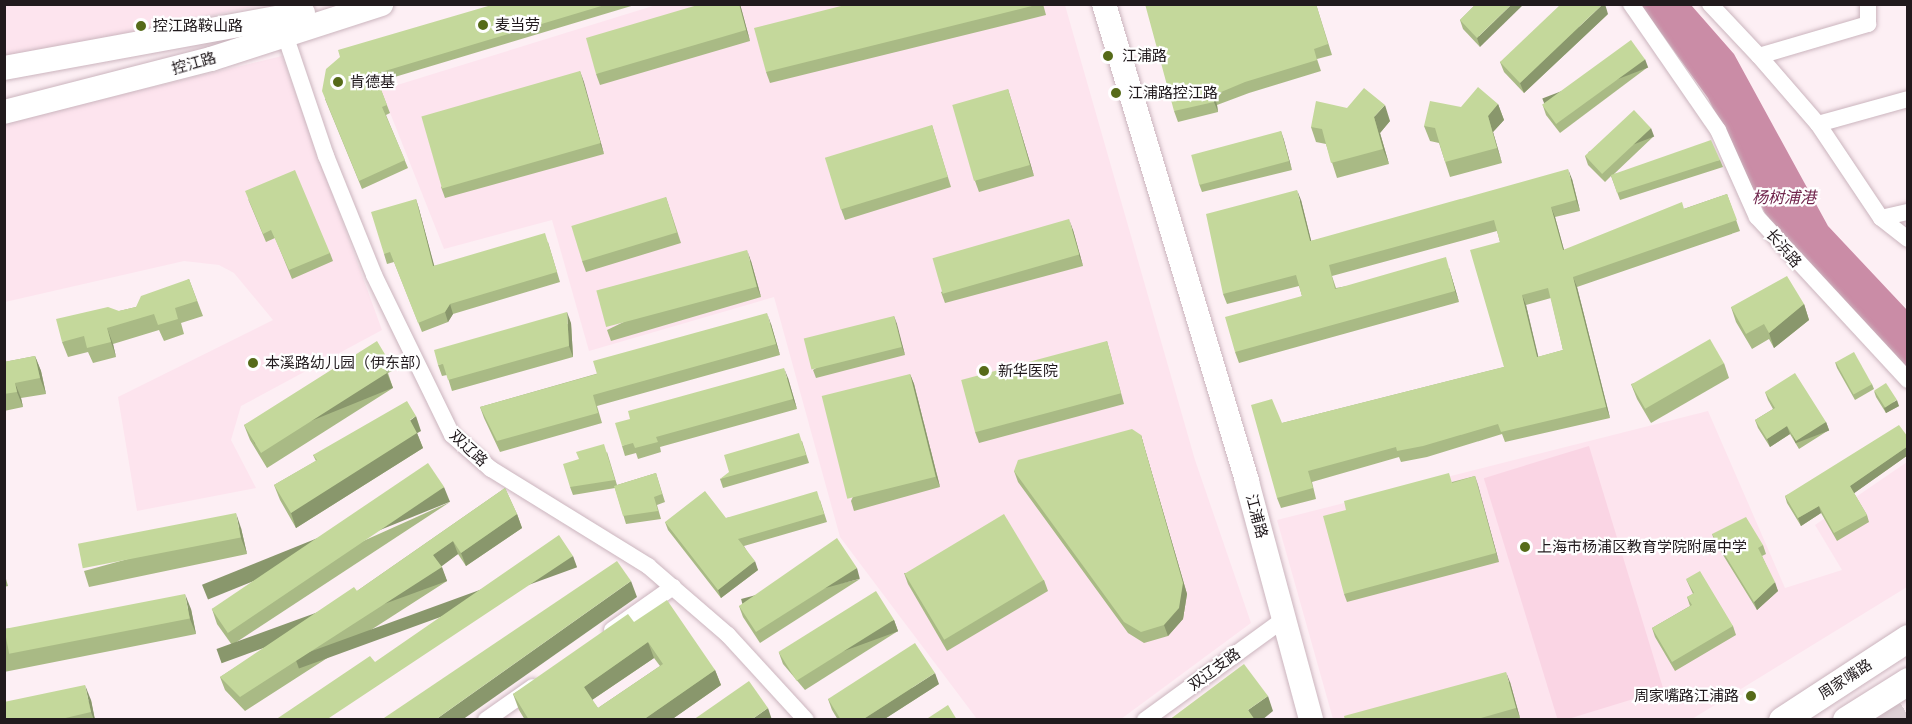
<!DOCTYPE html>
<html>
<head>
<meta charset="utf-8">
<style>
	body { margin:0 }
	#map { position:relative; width:1912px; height:724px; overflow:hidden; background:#fdeff4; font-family:"Noto Serif","Noto Sans SC",serif }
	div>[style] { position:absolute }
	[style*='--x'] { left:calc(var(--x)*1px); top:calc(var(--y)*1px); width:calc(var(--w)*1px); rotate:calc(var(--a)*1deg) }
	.built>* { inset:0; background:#fde4ee }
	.green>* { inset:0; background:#fad5e4; transform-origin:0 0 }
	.water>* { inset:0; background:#ca8ca6 }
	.highway-tunnel>* { height:32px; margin-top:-16px; transform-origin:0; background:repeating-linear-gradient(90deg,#dccfd4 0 32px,transparent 0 48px) }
	.roads { filter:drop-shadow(0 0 2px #cbb5be) drop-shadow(0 0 2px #cbb5be) }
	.street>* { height:16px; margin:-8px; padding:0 8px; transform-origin:8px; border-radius:8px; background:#fff }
	.secondary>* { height:24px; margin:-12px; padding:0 12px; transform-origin:12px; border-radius:12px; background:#fff }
	.primary>* { height:27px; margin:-13.5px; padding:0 13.5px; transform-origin:13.5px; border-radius:13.5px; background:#fff }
	.wall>* { inset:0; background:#a9ba85 }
	.shaded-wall>* { inset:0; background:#89976c; transform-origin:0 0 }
	.building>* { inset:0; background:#c4d89b; transform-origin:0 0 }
	.dots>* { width:16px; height:16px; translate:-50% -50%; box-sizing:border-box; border:3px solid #fff; border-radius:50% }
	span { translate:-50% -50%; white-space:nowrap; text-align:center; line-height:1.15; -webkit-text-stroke:4.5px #fff; paint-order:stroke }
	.poi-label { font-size:15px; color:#211a1d }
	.left { translate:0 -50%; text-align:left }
	.right { translate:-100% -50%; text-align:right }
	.street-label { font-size:15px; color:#211a1d }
	.water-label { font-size:16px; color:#70254c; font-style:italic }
	.frame { position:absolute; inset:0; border:6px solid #211a1d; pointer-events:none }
</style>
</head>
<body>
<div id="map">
	<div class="built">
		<div style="clip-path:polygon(5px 5px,262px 5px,5px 58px)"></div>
		<div style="clip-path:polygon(656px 5px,1065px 5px,1195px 460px,1251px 623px,1121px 719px,977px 719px,840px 537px,774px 297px,589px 351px,552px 220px,444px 249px,381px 90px)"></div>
		<div style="clip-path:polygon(282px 56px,382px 330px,241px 406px,231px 440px,256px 488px,137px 511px,118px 397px,273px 320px,234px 273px,219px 265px,184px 261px,5px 302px,4px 123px)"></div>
		<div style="clip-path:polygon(1708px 411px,1785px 588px,1842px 570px,1815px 525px,1907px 462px,1907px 587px,1692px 719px,1333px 719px,1277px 520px)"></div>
	</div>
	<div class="green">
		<div style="left:1589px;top:446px;width:255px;height:110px;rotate:73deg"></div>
	</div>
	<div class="water">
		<div style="clip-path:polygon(1641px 5px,1691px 5px,1734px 54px,1828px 226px,1907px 310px,1907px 369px,1805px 265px,1765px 213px,1708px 98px)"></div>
	</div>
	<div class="highway-tunnel">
		<div style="--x:1873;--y:720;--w:41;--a:-32.2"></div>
	</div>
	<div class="roads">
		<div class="street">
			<div style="--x:1631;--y:4;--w:153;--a:55.4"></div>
			<div style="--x:1718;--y:130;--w:95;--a:65.9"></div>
			<div style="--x:1757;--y:217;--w:222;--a:47.2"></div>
			<div style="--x:1710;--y:4;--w:71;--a:46.7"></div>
			<div style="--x:1759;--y:56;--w:114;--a:-16.4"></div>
			<div style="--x:1868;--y:24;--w:20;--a:-90"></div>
			<div style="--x:282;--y:26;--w:137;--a:71.3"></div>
			<div style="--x:326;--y:156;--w:128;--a:68"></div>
			<div style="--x:374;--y:275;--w:178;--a:64"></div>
			<div style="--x:452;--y:435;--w:52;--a:41.1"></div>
			<div style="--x:491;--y:469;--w:185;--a:31.7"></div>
			<div style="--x:648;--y:566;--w:106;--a:40.8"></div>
			<div style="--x:728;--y:635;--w:115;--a:47.5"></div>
			<div style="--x:1759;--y:56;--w:90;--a:49.1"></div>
			<div style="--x:1818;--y:124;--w:93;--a:-15.5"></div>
			<div style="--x:1818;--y:124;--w:113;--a:56.2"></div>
			<div style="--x:1881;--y:218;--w:28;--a:-13"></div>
			<div style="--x:1881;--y:218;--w:34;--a:38"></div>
			<div style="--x:612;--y:630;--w:75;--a:-35.2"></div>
			<div style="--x:486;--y:720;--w:57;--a:-35.1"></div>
			<div style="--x:1145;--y:720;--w:172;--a:-36"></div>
		</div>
		<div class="secondary">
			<div style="--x:1104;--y:4;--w:499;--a:73.3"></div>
			<div style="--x:1247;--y:482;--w:246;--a:74.9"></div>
			<div style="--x:4;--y:68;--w:304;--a:-10.4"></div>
			<div style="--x:4;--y:112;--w:214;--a:-14.4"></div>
			<div style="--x:211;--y:59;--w:179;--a:-17.9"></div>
		</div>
		<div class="primary">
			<div style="--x:1782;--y:720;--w:150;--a:-33.1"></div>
			<div style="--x:1846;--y:720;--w:73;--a:-32.2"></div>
		</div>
	</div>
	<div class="wall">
		<div style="clip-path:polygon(495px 4px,638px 4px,378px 82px,390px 113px,386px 115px,408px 168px,362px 189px,325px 99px)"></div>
		<div style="clip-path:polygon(701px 4px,740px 4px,750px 41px,600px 85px,596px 74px)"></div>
		<div style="clip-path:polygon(849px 4px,1043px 4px,1046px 15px,770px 83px,766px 72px)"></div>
		<div style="clip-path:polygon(1316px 4px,1332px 55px,1317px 59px,1321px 71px,1249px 93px,1217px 105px,1218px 112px,1178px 122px,1174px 111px)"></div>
		<div style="clip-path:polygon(1476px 4px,1480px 47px,1463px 29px,1460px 20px)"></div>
		<div style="clip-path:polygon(1608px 14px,1524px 93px,1504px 72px,1500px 62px)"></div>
		<div style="clip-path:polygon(1648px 67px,1560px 133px,1546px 115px,1543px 106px)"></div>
		<div style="clip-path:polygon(580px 71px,604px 154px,445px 198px,441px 187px)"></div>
		<div style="clip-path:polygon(1008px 89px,1034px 176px,979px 192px,975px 181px)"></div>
		<div style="clip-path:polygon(1498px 104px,1504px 120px,1493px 132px,1502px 163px,1450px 177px,1439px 143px,1430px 141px,1424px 126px,1461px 107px)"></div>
		<div style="clip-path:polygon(1347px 108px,1390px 121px,1380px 133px,1389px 164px,1337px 178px,1326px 144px,1316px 142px,1311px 127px)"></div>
		<div style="clip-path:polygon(932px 125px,951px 187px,845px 220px,841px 209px)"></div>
		<div style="clip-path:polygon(1281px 131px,1292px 170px,1202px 192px,1199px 184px)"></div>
		<div style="clip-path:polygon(1654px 136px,1614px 174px,1720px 160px,1723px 167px,1620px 200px,1611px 176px,1605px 182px,1588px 165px,1585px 156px)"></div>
		<div style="clip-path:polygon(evenodd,1572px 179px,1580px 211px,1555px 217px,1564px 250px,1727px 194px,1740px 231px,1577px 287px,1610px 418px,1505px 442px,1502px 434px,1427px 457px,1401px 462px,1399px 457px,1312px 482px,1316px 499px,1281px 508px,1277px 498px,1282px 423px,1504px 367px,1500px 242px,1497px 231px,1332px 276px,1336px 288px,1449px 268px,1459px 302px,1239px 363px,1235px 352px,1302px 296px,1299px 286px,1227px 304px,1223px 294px,1301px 200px,1311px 241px,1572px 179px,1551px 298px,1563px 350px,1538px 357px,1526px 305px,1551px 298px)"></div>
		<div style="clip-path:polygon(666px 197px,681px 243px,586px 272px,582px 261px)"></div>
		<div style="clip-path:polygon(248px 199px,330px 253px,333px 261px,292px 279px,275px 238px,266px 242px)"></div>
		<div style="clip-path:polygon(416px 199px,419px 209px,434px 266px,548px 242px,560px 282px,453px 314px,448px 322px,422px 332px,394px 262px,387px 264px,384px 254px)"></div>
		<div style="clip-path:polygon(1073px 230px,1083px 266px,945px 303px,941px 292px)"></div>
		<div style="clip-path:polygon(751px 261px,761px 297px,611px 341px,607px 330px)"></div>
		<div style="clip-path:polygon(189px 279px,203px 316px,181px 323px,184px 334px,164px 341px,159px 330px,113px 344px,116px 357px,93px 363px,88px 352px,68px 357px,62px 342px,119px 311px,136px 307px)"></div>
		<div style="clip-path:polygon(1804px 304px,1809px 320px,1774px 348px,1769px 339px,1752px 349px,1736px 322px,1731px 307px)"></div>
		<div style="clip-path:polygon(894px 316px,905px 355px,816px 378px,813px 370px)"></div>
		<div style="clip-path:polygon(571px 323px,573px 357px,452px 391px,447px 375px,442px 376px,438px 365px)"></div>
		<div style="clip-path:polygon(771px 324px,780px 355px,597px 406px,602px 423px,500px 452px,484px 418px,480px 407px)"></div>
		<div style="clip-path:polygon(1107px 341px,1110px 352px,1124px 404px,979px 443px,975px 432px)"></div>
		<div style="clip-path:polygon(35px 356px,41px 371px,46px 394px,21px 398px,23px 407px,4px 411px,4px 362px)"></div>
		<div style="clip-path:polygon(386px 356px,392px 371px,388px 373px,393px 388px,267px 468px,250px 440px,244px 425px)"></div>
		<div style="clip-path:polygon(1835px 362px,1872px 384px,1874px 389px,1855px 400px,1837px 368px)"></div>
		<div style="clip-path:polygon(1724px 363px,1729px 378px,1651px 423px,1637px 399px,1631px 384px)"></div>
		<div style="clip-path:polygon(910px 374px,914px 384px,940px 487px,854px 511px,851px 501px)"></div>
		<div style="clip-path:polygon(788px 378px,797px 409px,660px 447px,661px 452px,638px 459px,636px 453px,625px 456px,622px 446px)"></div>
		<div style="clip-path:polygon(1874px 391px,1899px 406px,1886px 413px,1876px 397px)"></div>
		<div style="clip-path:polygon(1765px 392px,1826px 422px,1829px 430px,1799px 449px,1790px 434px,1770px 447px,1758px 428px,1755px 420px,1773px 409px,1768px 400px)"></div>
		<div style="clip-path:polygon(421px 431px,417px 433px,423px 448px,296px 528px,280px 500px,274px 485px,316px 461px,313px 455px)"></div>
		<div style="clip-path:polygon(1141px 435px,1144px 446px,1187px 594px,1183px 619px,1168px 636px,1144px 643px,1128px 633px,1018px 482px,1014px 471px)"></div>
		<div style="clip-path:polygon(1908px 437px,1908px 455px,1854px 493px,1867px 515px,1869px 522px,1837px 541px,1821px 513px,1801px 526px,1787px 503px,1785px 496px)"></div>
		<div style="clip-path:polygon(802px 441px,809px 463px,723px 488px,720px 479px)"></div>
		<div style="clip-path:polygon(607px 452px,617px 485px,656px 473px,665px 502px,657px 505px,661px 519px,626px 524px,615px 488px,573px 495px,570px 487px)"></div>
		<div style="clip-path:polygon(1475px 476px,1499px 562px,1347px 602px,1344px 594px,1452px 482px)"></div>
		<div style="clip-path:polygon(505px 488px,517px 514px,522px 528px,466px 566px,458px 554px,441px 566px,447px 581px,245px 711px,225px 690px,220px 677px,357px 591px)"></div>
		<div style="clip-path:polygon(820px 500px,827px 522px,744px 546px,758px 570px,721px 598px,668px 530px,665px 522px,726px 518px)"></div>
		<div style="clip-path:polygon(450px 502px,232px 645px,217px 624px,212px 609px)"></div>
		<div style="clip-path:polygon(241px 528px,247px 554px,89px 587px,84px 571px)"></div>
		<div style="clip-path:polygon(1712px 534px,1763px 545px,1766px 554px,1762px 556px,1778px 591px,1757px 610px,1715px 542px)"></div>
		<div style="clip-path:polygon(4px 572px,8px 586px,4px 587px)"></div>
		<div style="clip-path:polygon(904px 573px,1044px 580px,1048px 591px,947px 651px,908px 584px)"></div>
		<div style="clip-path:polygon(860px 579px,760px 643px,743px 617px,739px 606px)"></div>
		<div style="clip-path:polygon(1686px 579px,1733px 626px,1736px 635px,1675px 671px,1655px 637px,1652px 628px,1690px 606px,1687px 597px,1693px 594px)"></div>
		<div style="clip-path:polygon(191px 609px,196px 634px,4px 672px,4px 629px)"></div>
		<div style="clip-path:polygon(894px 620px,898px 631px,805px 690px,783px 664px,779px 653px)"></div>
		<div style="clip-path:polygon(evenodd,634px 622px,715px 670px,721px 685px,671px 720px,525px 720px,519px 710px,513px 694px,634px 622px,654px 658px,660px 666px,598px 708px,592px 700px,654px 658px)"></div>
		<div style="clip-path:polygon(1510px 682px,1520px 718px,1514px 720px,1345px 720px)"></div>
		<div style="clip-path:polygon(939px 684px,883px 720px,838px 720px,832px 710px,828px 699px)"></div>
		<div style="clip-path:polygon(91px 700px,95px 720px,4px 720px)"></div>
	</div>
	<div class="shaded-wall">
		<div style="clip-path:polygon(739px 4px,740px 4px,750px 41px,746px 30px)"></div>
		<div style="clip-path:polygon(1512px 4px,1524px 4px,1480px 47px,1477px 38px)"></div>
		<div style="clip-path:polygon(1603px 4px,1605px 4px,1608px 14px,1524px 93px,1520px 83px)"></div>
		<div style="left:1645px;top:59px;width:9px;height:110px;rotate:69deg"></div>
		<div style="clip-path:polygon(580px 71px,584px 82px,604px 154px,600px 143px)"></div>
		<div style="clip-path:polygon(1008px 89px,1011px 99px,1034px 176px,1030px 165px)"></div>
		<div style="clip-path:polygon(1214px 95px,1217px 105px,1218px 112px,1214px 102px)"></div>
		<div style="clip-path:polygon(1498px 104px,1504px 120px,1493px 132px,1502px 163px,1497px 148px,1488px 116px)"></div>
		<div style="clip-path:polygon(1385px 105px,1390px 121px,1380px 133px,1389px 164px,1383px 149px,1374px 117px)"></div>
		<div style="left:1651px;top:128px;width:9px;height:67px;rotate:69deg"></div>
		<div style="clip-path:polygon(1281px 131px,1284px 140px,1292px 170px,1289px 161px)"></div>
		<div style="clip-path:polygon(1568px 169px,1572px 179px,1580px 211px,1576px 200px)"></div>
		<div style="clip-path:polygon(1297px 190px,1301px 200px,1314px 252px,1310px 241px)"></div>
		<div style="clip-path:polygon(416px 199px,419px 209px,437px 276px,433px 266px)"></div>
		<div style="clip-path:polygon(1551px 207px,1555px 217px,1567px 261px,1563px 250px)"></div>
		<div style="clip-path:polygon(1069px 219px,1073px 230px,1083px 266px,1079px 255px)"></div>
		<div style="clip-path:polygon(747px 250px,751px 261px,761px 297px,757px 287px)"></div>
		<div style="clip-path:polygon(1446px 257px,1449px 268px,1459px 302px,1455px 291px)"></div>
		<div style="clip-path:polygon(1573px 277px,1577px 287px,1610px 418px,1606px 407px)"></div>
		<div style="clip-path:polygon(1522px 295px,1526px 305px,1541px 368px,1537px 357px)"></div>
		<div style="clip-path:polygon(450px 304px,453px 314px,448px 322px,445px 312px)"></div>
		<div style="clip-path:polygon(1804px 304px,1809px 320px,1774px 348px,1769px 333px)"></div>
		<div style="clip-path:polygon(567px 312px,571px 323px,573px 357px,569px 346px)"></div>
		<div style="clip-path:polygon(767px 313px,771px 324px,780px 355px,776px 344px)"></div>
		<div style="clip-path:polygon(894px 316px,897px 324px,905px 355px,902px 347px)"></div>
		<div style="clip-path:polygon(107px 328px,113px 344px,116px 357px,111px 342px)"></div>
		<div style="clip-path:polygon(35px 356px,41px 371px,46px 394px,40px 378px)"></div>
		<div style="clip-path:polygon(784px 368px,788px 378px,797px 409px,793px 399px)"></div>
		<div style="left:387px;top:373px;width:16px;height:149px;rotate:68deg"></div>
		<div style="clip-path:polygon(910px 374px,914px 384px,940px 487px,936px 477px)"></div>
		<div style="clip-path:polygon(15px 383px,21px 398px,23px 407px,17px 392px)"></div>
		<div style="clip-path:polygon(1897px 400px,1899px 406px,1886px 413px,1884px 408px)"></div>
		<div style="clip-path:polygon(416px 416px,421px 431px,417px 433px,423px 448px,296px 528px,291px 513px)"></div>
		<div style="left:1826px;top:422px;width:9px;height:36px;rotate:69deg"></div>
		<div style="clip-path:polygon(1787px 426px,1790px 434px,1770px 447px,1767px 439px)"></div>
		<div style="clip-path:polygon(1141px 435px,1144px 446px,1187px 594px,1183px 619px,1168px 636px,1164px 625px)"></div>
		<div style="clip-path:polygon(1908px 446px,1908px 455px,1853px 494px,1850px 486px)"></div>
		<div style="clip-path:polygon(1475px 476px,1478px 485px,1499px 562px,1496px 553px)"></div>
		<div style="left:444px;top:487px;width:16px;height:261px;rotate:68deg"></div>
		<div style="clip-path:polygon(1819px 506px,1821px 513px,1801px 526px,1798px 518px)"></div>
		<div style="clip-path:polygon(236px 513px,241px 528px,247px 554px,241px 538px)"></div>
		<div style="clip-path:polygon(517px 514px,522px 528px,466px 566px,461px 553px)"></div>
		<div style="clip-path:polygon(453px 541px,458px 554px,438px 569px,433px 555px)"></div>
		<div style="left:573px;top:556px;width:12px;height:296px;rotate:70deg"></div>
		<div style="clip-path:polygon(755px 561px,758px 570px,721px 598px,718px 590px)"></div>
		<div style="left:442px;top:567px;width:15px;height:240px;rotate:70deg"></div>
		<div style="left:857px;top:568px;width:11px;height:120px;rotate:75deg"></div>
		<div style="clip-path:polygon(631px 581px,637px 597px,462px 720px,435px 720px)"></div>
		<div style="clip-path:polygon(1775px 582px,1778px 591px,1757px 610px,1754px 602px)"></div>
		<div style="clip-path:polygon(185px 594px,191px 609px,196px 634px,190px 619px)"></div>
		<div style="left:894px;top:620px;width:12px;height:111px;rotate:70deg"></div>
		<div style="clip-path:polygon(648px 642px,654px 658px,589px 702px,584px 687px)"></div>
		<div style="clip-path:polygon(715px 670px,721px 685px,671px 720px,643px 720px)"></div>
		<div style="clip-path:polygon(1506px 672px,1510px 682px,1520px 718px,1516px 708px)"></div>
		<div style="clip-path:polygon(935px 673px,939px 684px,883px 720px,862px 720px)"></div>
		<div style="clip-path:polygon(85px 685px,91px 700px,95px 720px,94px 720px,91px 712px)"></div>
		<div style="clip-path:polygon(1268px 696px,1273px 711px,1262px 720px,1252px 720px,1248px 710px)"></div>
		<div style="clip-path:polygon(768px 708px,772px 720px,751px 720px)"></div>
	</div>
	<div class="building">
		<div style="clip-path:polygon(495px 4px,608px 4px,375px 74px,387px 105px,382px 107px,405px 160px,359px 181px,322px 91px,326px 69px,340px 57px,338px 50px)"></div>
		<div style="clip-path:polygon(701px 4px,739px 4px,746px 30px,596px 74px,586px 38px)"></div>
		<div style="clip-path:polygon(849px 4px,1040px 4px,766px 72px,754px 28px)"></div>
		<div style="clip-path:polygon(1145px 4px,1316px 4px,1328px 44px,1314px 49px,1317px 60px,1245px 82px,1214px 95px,1214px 102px,1174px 111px)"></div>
		<div style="clip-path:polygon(1476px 4px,1512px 4px,1477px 38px,1460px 20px)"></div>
		<div style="clip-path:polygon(1561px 4px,1603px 4px,1520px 83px,1500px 62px)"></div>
		<div style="left:1631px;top:40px;width:24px;height:110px;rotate:54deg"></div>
		<div style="left:580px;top:71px;width:75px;height:165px;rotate:74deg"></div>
		<div style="clip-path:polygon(1478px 87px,1498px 104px,1488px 116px,1497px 148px,1445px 162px,1435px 128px,1424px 126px,1430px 101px,1461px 107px)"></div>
		<div style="clip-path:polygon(1364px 88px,1385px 105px,1374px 117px,1383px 149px,1331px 163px,1322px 129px,1311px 127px,1316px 101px,1347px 108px)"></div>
		<div style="left:1008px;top:89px;width:79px;height:58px;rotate:74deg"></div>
		<div style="left:1634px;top:110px;width:25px;height:67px;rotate:47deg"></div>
		<div style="left:932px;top:125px;width:54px;height:112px;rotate:73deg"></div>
		<div style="left:1281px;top:131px;width:31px;height:93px;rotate:75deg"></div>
		<div style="clip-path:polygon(1711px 140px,1720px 160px,1617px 193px,1611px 175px)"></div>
		<div style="clip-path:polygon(evenodd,1568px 169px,1576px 200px,1551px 207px,1563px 250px,1682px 202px,1684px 209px,1727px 194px,1737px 220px,1573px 277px,1606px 407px,1501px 432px,1498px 424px,1423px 446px,1397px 451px,1396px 447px,1308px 471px,1313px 488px,1277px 498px,1251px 405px,1272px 399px,1282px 423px,1504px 367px,1470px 250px,1500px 242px,1494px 220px,1329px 265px,1335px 289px,1446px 257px,1455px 291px,1235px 352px,1225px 317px,1302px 296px,1296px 275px,1223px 294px,1206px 214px,1297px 190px,1310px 241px,1568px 169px,1548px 288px,1563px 350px,1537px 357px,1522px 295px,1548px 288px)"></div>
		<div style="clip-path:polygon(295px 170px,330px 253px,289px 270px,271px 230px,263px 234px,245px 191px)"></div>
		<div style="left:666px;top:197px;width:37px;height:99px;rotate:73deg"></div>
		<div style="clip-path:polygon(416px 199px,433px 266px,545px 233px,557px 272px,450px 304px,445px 312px,418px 323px,390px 252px,384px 254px,371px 212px)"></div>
		<div style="left:1069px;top:219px;width:37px;height:142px;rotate:74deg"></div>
		<div style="left:747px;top:250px;width:38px;height:156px;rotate:75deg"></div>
		<div style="clip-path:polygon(1787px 276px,1804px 304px,1769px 333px,1764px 324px,1746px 334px,1731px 307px)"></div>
		<div style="clip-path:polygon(189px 279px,197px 301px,175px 308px,178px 319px,158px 325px,154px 314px,107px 328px,111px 342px,87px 348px,84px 336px,62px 342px,56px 319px,108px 307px,119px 311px,136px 307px,141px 296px)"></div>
		<div style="clip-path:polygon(567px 312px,569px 346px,448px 380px,443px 364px,438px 365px,434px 350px)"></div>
		<div style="clip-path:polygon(767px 313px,776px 344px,593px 395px,598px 413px,497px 441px,480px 407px,597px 374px,593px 361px)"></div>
		<div style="left:894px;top:316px;width:32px;height:93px;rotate:76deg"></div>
		<div style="left:1710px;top:339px;width:28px;height:91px;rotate:60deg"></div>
		<div style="clip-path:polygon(377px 341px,386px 356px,380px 360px,387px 373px,261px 453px,244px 425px)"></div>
		<div style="left:1107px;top:341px;width:54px;height:151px;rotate:75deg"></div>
		<div style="left:1854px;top:352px;width:37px;height:21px;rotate:61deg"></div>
		<div style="clip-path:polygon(35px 356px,40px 378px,15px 383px,17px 392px,4px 394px,4px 362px)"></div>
		<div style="clip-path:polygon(784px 368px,793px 399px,656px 437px,658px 442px,635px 448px,633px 443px,622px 446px,615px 423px,630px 419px,628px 411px)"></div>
		<div style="clip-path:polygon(1795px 373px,1826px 422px,1796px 441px,1787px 426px,1767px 439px,1755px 420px,1775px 408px,1765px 392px)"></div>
		<div style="left:910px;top:374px;width:106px;height:91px;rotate:76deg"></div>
		<div style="left:1886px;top:383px;width:20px;height:14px;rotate:57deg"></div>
		<div style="clip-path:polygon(407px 401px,416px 416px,410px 420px,417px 433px,291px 513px,274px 485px,317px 460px,313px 455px)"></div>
		<div style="clip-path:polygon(1899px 425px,1908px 437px,1908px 446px,1850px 486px,1867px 515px,1834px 533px,1819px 506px,1798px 518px,1785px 496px)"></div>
		<div style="clip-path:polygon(1132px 429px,1141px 435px,1183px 583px,1179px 608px,1164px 625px,1141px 632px,1124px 622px,1014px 471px,1018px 460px)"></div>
		<div style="clip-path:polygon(799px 433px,806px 455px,720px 479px,729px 472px,724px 455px)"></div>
		<div style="clip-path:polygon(604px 444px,615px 480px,570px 487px,563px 464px,579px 459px,576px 452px)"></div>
		<div style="left:428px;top:463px;width:29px;height:261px;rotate:56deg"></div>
		<div style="clip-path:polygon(656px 473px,662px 494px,654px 497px,658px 511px,623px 516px,614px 486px)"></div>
		<div style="clip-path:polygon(1449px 473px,1452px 483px,1475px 476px,1496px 553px,1344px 594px,1323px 516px,1346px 510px,1344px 501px)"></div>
		<div style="clip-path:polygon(505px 488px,517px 514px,461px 553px,453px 541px,433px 555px,442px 567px,240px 697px,220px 677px,354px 587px,357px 591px)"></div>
		<div style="clip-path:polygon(705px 491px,726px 518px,817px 491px,824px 514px,738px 539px,755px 561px,718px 590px,665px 522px)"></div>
		<div style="left:236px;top:513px;width:25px;height:161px;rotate:79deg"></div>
		<div style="left:1004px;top:514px;width:77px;height:116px;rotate:59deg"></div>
		<div style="clip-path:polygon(1746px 517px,1763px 545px,1758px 548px,1775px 582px,1754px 602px,1712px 534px)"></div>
		<div style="clip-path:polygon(559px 535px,573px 556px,326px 720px,275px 720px,370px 656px,375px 662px)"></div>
		<div style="clip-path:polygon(837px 538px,857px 568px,756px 632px,739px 606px)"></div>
		<div style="clip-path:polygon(617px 561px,631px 581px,435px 720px,381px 720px)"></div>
		<div style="clip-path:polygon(1700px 571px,1733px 626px,1672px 662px,1652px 628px,1692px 605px,1687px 597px,1694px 593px,1686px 579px)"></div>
		<div style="left:876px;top:591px;width:34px;height:115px;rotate:58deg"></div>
		<div style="left:185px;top:594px;width:25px;height:184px;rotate:79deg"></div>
		<div style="clip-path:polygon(evenodd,667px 600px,715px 670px,643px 720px,529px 720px,513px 694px,628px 614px,634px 622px,667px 600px,648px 642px,663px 664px,598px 708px,584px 687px,648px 642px)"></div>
		<div style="clip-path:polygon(915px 643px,935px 673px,862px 720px,841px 720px,828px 699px)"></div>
		<div style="clip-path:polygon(1244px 664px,1268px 696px,1248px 710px,1255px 720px,1169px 720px)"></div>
		<div style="clip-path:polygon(1506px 672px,1516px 708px,1474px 720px,1345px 720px,1344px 716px)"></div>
		<div style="clip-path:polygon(749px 681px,768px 708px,751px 720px,693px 720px)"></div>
		<div style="clip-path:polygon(85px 685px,91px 712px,57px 720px,4px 720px,4px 702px)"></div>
		<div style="clip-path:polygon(948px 705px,957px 720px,925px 720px)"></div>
	</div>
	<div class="dots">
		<div style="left:483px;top:25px;background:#566b19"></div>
		<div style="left:141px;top:26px;background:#566b19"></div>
		<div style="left:1108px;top:56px;background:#566b19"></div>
		<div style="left:338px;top:82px;background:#566b19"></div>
		<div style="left:1116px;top:93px;background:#566b19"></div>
		<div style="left:253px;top:363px;background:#566b19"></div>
		<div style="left:984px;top:371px;background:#566b19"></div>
		<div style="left:1525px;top:547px;background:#566b19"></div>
		<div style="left:1751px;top:696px;background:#566b19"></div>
	</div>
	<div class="poi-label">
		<span class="left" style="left:495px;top:25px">麦当劳</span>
		<span class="left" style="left:153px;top:26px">控江路鞍山路</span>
		<span class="left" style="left:1122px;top:56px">江浦路</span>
		<span class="left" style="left:350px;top:82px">肯德基</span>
		<span class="left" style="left:1128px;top:93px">江浦路控江路</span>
		<span class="left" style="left:265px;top:363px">本溪路幼儿园（伊东部）</span>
		<span class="left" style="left:998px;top:371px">新华医院</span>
		<span class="left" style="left:1537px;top:547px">上海市杨浦区教育学院附属中学</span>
		<span class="right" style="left:1739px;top:696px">周家嘴路江浦路</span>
	</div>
	<div class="street-label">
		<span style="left:194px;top:63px;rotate:-16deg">控江路</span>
		<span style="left:1784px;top:248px;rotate:49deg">长浜路</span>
		<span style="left:469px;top:448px;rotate:43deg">双辽路</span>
		<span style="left:1257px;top:516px;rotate:75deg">江浦路</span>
		<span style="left:1214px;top:669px;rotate:-36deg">双辽支路</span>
		<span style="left:1845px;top:679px;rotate:-33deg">周家嘴路</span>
	</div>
	<div class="water-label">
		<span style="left:1784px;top:197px">杨树浦港</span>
	</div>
	<div class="frame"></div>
</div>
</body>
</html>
